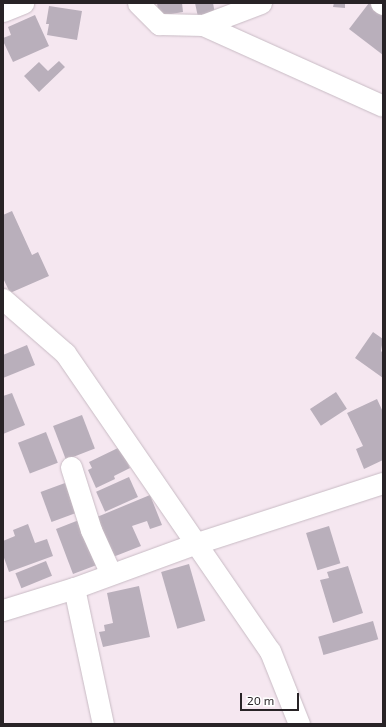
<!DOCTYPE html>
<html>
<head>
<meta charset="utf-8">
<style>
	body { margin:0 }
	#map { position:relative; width:386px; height:727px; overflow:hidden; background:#f5e7f0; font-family:"Exo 2",sans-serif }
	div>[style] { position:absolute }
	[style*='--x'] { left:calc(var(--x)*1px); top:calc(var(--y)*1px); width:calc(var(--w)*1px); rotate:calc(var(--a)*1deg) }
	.building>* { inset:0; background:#b9afbb; transform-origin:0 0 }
	.roads { filter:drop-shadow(0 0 1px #c8bbc4) drop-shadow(0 0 1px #c8bbc4) }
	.street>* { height:21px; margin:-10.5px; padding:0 10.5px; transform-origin:10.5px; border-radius:10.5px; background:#fff }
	span { translate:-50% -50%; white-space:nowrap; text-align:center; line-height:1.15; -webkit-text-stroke:3px #fff; paint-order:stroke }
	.frame { position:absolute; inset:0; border:4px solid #282326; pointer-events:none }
	.scale { position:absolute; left:240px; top:693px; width:59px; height:18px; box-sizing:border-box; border:2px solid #282326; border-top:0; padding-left:5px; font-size:12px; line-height:14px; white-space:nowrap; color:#282326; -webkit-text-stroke:3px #fff; paint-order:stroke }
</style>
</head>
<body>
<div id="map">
	<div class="building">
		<div style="clip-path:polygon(157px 3px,182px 3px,183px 12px,159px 16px)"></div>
		<div style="clip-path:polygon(195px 3px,213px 3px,215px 14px,198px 17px)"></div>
		<div style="clip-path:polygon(334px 3px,345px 3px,345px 8px,333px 7px)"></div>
		<div style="clip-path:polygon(369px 3px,383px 14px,383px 55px,349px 29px)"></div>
		<div style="clip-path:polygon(49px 6px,82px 11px,77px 40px,47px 35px,49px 24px,46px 24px)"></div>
		<div style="clip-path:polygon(35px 15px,49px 46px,13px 62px,3px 41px,3px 38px,11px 35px,8px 27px)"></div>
		<div style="clip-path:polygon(59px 61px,65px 67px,39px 92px,24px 76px,39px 62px,48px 71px)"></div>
		<div style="clip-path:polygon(12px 211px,32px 255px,38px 252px,49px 276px,10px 293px,3px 278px,3px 215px)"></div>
		<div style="clip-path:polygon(373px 332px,383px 339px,381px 351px,383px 353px,383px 378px,355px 358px)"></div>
		<div style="clip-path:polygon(27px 345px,35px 365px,3px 378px,3px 355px)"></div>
		<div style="left:336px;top:392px;width:20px;height:31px;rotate:57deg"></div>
		<div style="clip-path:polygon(12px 393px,25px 425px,3px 434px,3px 396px)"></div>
		<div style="clip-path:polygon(377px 399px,383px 412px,383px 460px,364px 469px,356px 449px,363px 446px,347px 413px)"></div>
		<div style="left:82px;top:415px;width:36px;height:31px;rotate:69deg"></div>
		<div style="left:46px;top:432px;width:33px;height:30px;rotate:69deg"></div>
		<div style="clip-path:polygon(120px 447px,130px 468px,114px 476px,115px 479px,96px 488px,88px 470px,92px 468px,89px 462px)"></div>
		<div style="left:129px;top:477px;width:22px;height:36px;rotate:66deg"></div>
		<div style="left:65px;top:483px;width:32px;height:26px;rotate:70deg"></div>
		<div style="clip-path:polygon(150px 495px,162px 525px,150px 529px,147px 521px,132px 526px,141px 546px,113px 557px,97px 517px)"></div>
		<div style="clip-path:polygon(79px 520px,102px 563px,73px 574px,56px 529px)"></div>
		<div style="clip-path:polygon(28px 524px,35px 543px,47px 539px,53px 556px,9px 572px,3px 555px,3px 541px,15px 536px,13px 530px)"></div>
		<div style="left:329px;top:526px;width:39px;height:24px;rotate:73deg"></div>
		<div style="left:46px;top:561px;width:16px;height:33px;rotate:68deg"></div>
		<div style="left:189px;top:564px;width:59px;height:29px;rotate:74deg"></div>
		<div style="clip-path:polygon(348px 566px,363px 613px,333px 623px,320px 580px,329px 578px,327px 572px)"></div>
		<div style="clip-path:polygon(139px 586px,150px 637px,103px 647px,99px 632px,105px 631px,104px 625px,113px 623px,107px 593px)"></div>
		<div style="left:373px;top:621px;width:19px;height:57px;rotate:74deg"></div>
	</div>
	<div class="roads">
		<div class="street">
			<div style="--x:138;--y:3;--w:30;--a:45"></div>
			<div style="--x:159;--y:24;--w:44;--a:1.3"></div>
			<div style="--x:203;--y:25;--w:62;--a:-20.8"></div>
			<div style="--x:381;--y:3;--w:2;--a:27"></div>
			<div style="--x:3;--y:11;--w:22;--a:-22"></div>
			<div style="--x:203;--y:25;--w:197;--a:24.2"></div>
			<div style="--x:3;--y:299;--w:82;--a:41.1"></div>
			<div style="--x:65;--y:353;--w:362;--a:55.5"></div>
			<div style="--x:270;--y:651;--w:79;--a:68.3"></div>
			<div style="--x:71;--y:467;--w:66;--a:72.4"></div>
			<div style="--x:91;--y:530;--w:48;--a:65.6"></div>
			<div style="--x:74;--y:588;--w:139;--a:78"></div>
			<div style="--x:3;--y:610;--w:74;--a:-17.2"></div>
			<div style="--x:74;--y:588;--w:128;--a:-20.1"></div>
			<div style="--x:194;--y:544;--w:199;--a:-17.9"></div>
		</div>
	</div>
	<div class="frame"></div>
	<div class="scale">20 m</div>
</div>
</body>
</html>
